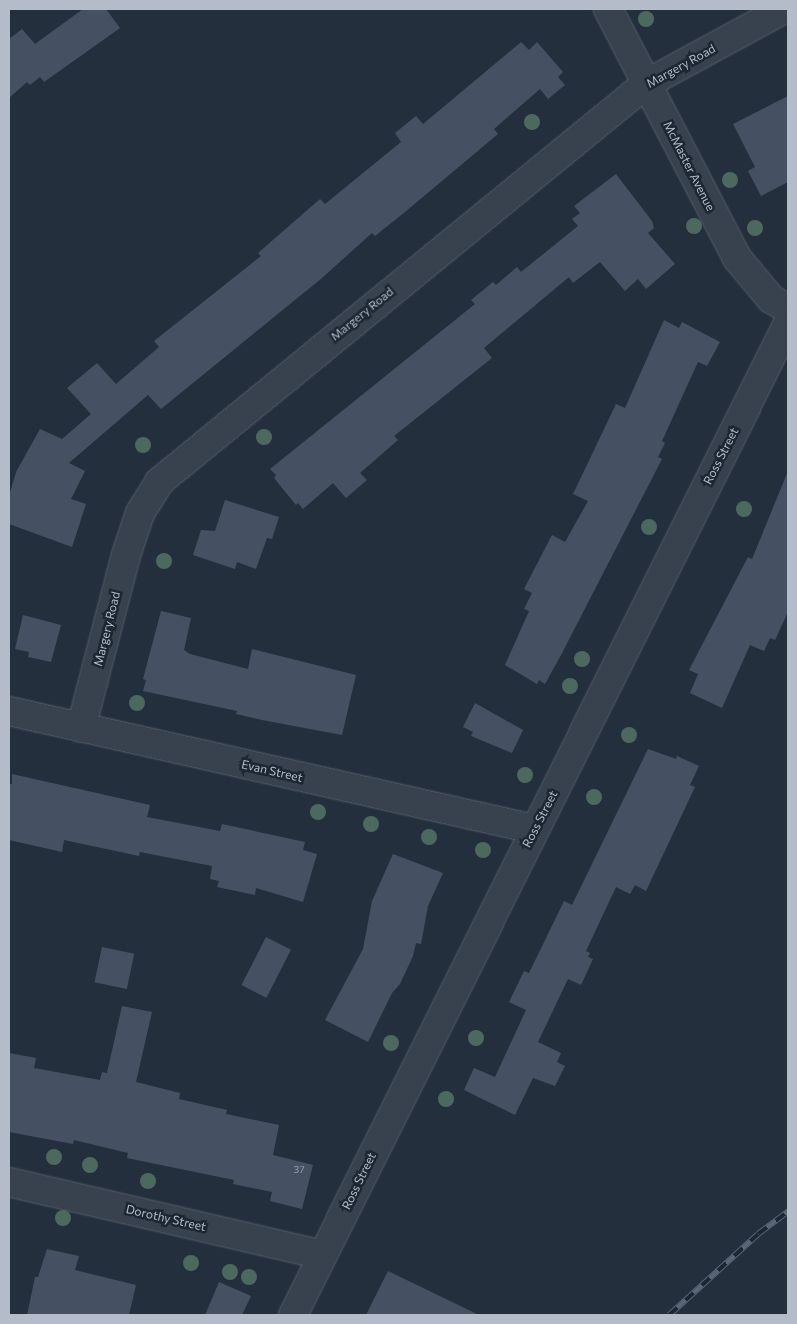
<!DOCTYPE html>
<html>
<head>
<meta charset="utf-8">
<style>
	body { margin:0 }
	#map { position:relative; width:797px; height:1324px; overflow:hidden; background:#242f3e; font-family:Commissioner,sans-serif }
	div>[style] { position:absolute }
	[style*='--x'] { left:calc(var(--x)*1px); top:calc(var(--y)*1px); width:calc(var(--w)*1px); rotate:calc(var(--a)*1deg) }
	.building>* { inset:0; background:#455162; transform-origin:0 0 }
	.roads { filter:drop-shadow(0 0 1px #565f6c) drop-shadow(0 0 1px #565f6c) }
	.minor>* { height:28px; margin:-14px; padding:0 14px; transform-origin:14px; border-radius:14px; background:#38414e }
	.rail>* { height:5.5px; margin-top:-2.75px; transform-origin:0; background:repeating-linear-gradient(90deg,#1d2633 0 11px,#5a6575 0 22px); box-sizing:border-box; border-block:1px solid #5a6575 }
	.trees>* { width:16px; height:16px; margin:-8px; border-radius:50%; background:#4b6a5d }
	span { translate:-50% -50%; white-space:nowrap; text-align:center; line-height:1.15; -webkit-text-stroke:5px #1d2633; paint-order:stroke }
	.number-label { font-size:10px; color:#98a1af }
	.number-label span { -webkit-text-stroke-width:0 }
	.street-label { font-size:12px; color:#b4bcc9 }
	.frame { position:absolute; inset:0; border:10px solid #b4bcc9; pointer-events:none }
</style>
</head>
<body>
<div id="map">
	<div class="building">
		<div style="clip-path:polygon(83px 9px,106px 9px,120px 28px,44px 82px,40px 77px,30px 85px,27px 82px,9px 98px,9px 39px,22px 29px,35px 44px)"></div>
		<div style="clip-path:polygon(521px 42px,529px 50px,537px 42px,563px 72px,558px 77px,565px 85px,548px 99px,540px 89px,494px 129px,498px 134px,405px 212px,375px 236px,372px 233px,322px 278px,161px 409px,148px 395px,69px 463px,85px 471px,71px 499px,86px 504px,72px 547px,9px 524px,9px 496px,16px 472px,40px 429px,62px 439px,91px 414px,67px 388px,97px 363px,116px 384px,159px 347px,154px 341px,261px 256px,258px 253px,320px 199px,325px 204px,401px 142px,395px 133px,416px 116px,423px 124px)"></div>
		<div style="clip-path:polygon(788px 96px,788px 182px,761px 196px,748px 171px,755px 167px,733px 124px)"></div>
		<div style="clip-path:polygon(616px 174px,652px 221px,654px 228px,648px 233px,675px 264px,646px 289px,638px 279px,625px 291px,600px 262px,573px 283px,569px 277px,484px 348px,492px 358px,394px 436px,398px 440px,360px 473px,367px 480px,346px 498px,333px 483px,303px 509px,298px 503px,296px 505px,274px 478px,276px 475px,270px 469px,475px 304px,471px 300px,493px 282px,496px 285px,517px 267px,521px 272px,578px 226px,572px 219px,580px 213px,574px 206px)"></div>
		<div style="clip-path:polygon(664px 320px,679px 328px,682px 322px,720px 342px,707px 366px,698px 362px,662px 441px,665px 443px,658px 457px,662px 459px,560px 657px,545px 684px,539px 680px,537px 684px,505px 665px,529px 611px,524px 609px,532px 593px,524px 589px,552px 535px,565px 542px,588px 501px,573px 494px,616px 404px,625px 408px)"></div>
		<div style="clip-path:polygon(788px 471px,788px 612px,775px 640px,770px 638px,764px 651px,750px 645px,722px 708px,690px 693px,698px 674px,689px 670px,748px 557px,752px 559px)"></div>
		<div style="clip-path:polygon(225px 500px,279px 517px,272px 539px,267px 538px,256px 569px,237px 562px,235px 569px,193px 555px,201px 530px,215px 531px)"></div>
		<div style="clip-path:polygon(161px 611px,191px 618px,184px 650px,190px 654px,248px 669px,252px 649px,356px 675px,342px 735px,262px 720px,236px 714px,237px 711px,143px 691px,146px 680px,143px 679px)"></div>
		<div style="clip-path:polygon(23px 615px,61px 625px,51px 662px,28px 657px,29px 652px,15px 649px)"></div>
		<div style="clip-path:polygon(475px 703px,523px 730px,512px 753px,471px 736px,473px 732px,463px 727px)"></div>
		<div style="clip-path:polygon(648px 749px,676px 759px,677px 756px,699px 766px,690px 785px,695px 787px,646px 891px,635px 885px,630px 894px,616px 887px,586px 951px,590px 953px,588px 957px,593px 959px,581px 985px,568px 979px,538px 1042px,561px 1053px,557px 1062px,565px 1066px,555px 1086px,533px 1078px,515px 1115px,464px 1090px,474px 1068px,495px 1077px,526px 1010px,509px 1002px,524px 971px,529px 973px,564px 901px,572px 905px)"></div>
		<div style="clip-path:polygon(12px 774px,150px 805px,147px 817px,220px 831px,222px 824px,305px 842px,303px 850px,317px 854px,303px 902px,256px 888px,255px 895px,217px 887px,219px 881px,210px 879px,212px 866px,140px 852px,139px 856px,64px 840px,62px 852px,9px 840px,9px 784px,12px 784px)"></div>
		<div style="clip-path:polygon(393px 854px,443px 873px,428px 906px,421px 944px,416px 943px,413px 956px,400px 984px,392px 993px,368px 1042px,325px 1020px,363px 949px,372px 901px)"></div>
		<div style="left:266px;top:937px;width:28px;height:54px;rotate:27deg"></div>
		<div style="left:102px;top:947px;width:33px;height:36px;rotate:12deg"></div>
		<div style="clip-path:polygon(122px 1006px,152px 1012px,136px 1082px,180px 1093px,179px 1099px,227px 1110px,226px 1114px,279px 1125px,273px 1155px,313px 1165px,302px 1209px,270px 1201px,272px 1192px,233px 1184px,234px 1180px,127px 1158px,128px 1153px,74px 1140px,73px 1144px,9px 1132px,9px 1053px,36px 1058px,34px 1068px,100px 1080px,102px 1072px,107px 1073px)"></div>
		<div style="clip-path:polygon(47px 1249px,79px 1256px,75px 1270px,136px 1285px,129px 1315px,27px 1315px,35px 1277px,38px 1277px)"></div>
		<div style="clip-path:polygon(388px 1271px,479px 1315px,366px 1315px)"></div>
		<div style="clip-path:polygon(219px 1282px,251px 1296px,242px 1315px,205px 1315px)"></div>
	</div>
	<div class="roads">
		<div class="minor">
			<div style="--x:608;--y:9;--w:280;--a:62.6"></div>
			<div style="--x:737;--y:258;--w:53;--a:50.3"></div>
			<div style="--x:771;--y:299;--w:20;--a:30"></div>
			<div style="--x:9;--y:711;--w:538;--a:12.67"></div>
			<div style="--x:81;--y:728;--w:179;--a:-75.4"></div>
			<div style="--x:126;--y:555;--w:44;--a:-71.6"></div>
			<div style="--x:140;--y:513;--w:36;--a:-58"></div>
			<div style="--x:159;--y:482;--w:629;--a:-39.26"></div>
			<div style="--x:646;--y:84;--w:157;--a:-28.5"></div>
			<div style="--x:9;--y:1182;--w:322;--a:13.1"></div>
			<div style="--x:293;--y:1315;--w:1109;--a:-63.48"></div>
		</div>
	</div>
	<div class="rail">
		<div style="--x:669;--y:1315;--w:120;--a:-42.3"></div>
		<div style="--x:758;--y:1234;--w:38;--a:-37"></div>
	</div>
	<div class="trees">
		<div style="left:646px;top:19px"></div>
		<div style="left:532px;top:122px"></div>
		<div style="left:730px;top:180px"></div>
		<div style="left:694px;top:226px"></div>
		<div style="left:755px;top:228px"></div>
		<div style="left:264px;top:437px"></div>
		<div style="left:143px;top:445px"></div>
		<div style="left:744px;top:509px"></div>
		<div style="left:649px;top:527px"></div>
		<div style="left:164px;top:561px"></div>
		<div style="left:582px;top:659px"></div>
		<div style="left:570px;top:686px"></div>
		<div style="left:137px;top:703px"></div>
		<div style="left:629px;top:735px"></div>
		<div style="left:525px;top:775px"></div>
		<div style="left:594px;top:797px"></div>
		<div style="left:318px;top:812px"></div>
		<div style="left:371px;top:824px"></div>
		<div style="left:429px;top:837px"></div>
		<div style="left:483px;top:850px"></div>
		<div style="left:476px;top:1038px"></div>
		<div style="left:391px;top:1043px"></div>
		<div style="left:446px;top:1099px"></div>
		<div style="left:54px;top:1157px"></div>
		<div style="left:90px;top:1165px"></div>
		<div style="left:148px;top:1181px"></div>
		<div style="left:63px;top:1218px"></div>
		<div style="left:191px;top:1263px"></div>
		<div style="left:230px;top:1272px"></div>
		<div style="left:249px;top:1277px"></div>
	</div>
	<div class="number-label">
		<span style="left:299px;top:1170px">37</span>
	</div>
	<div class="street-label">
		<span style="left:681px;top:66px;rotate:-29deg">Margery Road</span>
		<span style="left:689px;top:166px;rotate:63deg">McMaster Avenue</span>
		<span style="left:362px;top:314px;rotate:-39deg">Margery Road</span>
		<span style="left:721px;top:456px;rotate:-63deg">Ross Street</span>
		<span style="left:107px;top:629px;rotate:-76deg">Margery Road</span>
		<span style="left:272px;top:771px;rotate:13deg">Evan Street</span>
		<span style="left:540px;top:819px;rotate:-63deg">Ross Street</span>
		<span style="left:359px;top:1181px;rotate:-64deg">Ross Street</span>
		<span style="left:166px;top:1218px;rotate:13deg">Dorothy Street</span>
	</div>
	<div class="frame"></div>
</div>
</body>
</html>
